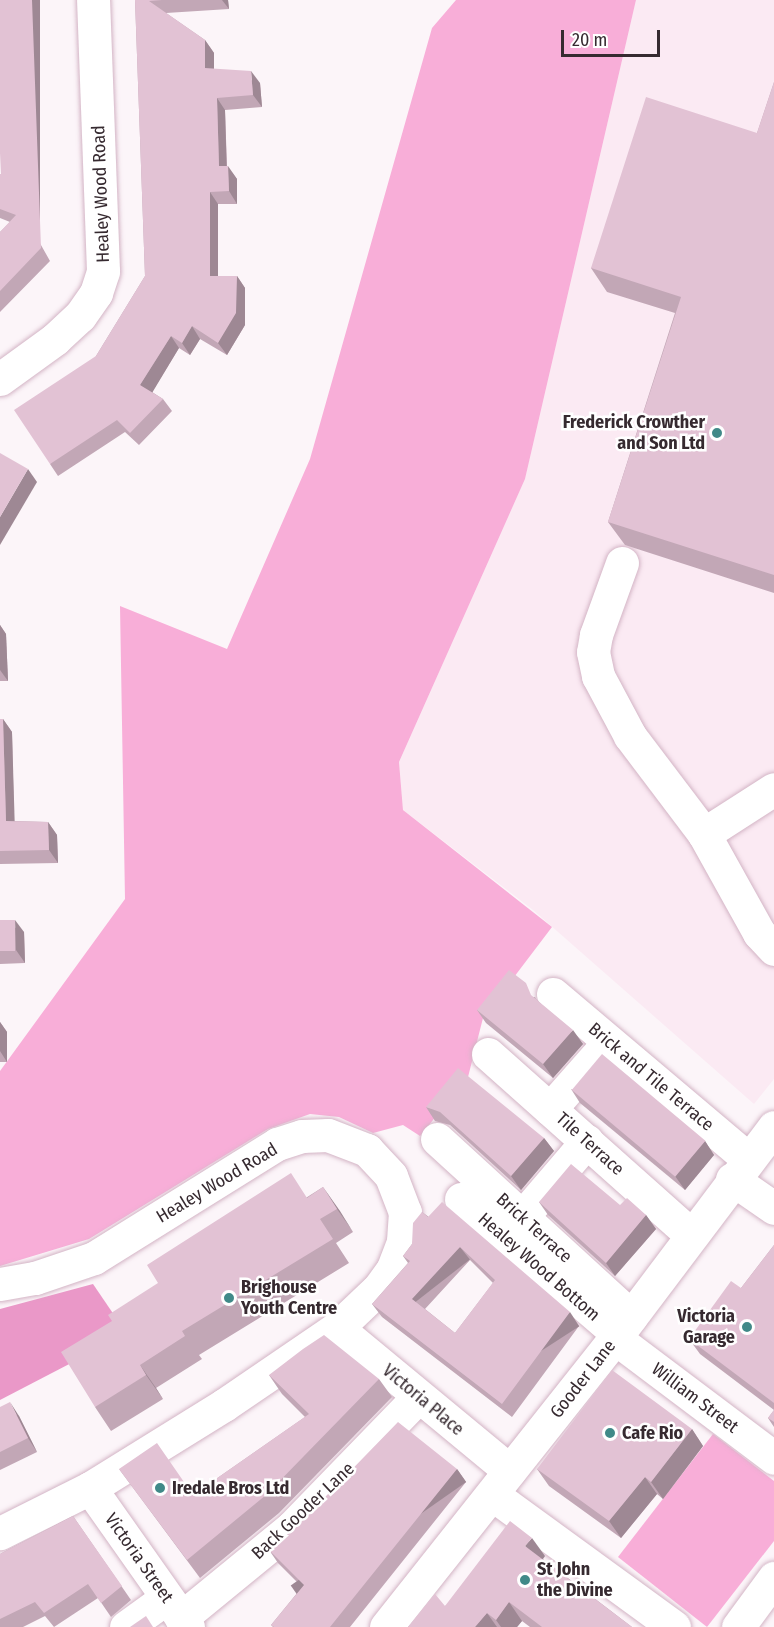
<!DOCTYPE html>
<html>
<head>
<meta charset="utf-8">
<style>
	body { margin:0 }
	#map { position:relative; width:774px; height:1627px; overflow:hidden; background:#fcf5f9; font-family:"Fira Sans Condensed",sans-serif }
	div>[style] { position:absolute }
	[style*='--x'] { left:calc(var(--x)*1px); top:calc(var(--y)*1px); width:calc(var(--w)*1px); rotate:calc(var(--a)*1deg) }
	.built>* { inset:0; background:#fbeaf3 }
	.green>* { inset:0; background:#f8aed8 }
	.forest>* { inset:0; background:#ea98c8 }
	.roads { filter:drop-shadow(0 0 2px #d3b4c5) drop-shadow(0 0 2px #d3b4c5) }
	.minor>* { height:33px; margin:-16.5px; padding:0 16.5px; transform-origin:16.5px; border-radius:16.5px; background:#fff }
	.wall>* { inset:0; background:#c2a7b6 }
	.shaded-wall>* { inset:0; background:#9e8894; transform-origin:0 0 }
	.building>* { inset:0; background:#e2c2d4; transform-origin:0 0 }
	.dots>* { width:16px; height:16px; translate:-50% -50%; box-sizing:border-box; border:3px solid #fff; border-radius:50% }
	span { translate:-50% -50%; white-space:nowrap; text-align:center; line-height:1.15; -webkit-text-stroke:5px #fff; paint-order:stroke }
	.street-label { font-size:18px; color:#362a30 }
	.poi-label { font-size:18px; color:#362a30; font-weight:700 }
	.right { translate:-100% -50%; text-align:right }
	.left { translate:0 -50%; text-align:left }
	.scale { position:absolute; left:561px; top:30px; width:99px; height:27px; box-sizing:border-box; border:3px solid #362a30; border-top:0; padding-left:8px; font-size:18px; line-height:21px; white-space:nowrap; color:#362a30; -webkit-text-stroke:4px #fff; paint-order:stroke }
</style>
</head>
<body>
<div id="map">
	<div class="built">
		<div style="clip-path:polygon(636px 0,774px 0,774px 1079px,754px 1104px,533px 910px,403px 810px,399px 762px,525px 479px)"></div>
	</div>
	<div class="green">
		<div style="clip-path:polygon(456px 0,636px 0,525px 479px,399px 762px,403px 810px,552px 927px,483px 1018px,468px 1077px,420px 1136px,403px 1125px,373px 1133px,339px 1117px,310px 1114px,268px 1129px,89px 1239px,0 1266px,0 1071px,125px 899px,120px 606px,227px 649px,310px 459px,432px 28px)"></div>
		<div style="clip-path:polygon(713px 1434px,774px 1481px,774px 1541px,707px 1627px,618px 1557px)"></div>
	</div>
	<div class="forest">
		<div style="clip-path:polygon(93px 1284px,127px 1334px,0 1400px,0 1309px)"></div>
	</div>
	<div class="roads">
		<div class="minor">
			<div style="--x:0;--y:379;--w:68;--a:-36"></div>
			<div style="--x:55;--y:339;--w:34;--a:-43"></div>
			<div style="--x:80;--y:316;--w:28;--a:-55"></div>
			<div style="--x:96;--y:293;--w:23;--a:-72"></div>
			<div style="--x:103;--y:271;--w:271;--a:-92.1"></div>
			<div style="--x:622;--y:563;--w:77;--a:109.9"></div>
			<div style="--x:596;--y:635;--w:17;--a:100"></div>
			<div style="--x:593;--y:652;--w:25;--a:78"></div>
			<div style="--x:598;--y:676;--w:68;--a:61.9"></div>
			<div style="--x:630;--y:736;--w:123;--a:52.9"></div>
			<div style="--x:704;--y:834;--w:113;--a:60.9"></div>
			<div style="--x:759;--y:933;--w:22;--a:47"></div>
			<div style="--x:704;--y:834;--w:83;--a:-32.7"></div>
			<div style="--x:553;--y:994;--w:255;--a:40.2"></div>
			<div style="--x:488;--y:1054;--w:272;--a:41.7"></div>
			<div style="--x:550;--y:1109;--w:89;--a:-48.6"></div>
			<div style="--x:437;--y:1139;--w:263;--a:42.4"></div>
			<div style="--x:732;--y:1179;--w:51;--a:34.6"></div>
			<div style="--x:461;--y:1199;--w:207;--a:40.7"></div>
			<div style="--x:522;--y:1217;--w:100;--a:-49.5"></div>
			<div style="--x:0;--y:1284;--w:36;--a:-10"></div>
			<div style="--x:35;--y:1278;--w:62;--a:-18.7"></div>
			<div style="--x:94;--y:1258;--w:216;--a:-31.9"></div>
			<div style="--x:277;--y:1144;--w:26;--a:-18"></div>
			<div style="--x:302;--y:1136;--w:26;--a:-2"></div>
			<div style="--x:328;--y:1135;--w:42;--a:21"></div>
			<div style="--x:367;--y:1150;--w:35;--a:47"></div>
			<div style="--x:391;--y:1176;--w:39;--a:69"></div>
			<div style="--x:405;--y:1212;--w:30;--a:94"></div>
			<div style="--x:403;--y:1242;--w:30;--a:111"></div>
			<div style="--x:392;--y:1270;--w:24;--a:126"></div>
			<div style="--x:378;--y:1289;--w:57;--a:136.4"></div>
			<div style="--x:337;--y:1328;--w:137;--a:145.7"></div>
			<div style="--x:224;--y:1405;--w:158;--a:148.2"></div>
			<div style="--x:90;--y:1488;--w:101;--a:153.4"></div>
			<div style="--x:337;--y:1328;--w:224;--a:39.6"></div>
			<div style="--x:615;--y:1338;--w:199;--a:37"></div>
			<div style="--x:90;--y:1488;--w:170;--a:54.8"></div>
			<div style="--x:493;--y:1495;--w:224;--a:36.1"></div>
			<div style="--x:181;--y:1618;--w:144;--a:-39.3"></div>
			<div style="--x:292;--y:1527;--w:181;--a:-45.9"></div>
			<div style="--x:126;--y:1627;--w:49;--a:-35.9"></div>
			<div style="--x:386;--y:1627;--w:369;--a:-51.6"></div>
			<div style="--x:615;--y:1338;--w:264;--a:-53"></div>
			<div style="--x:738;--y:1627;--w:61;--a:-53.7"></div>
		</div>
	</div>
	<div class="wall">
		<div style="clip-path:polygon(135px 0,228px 0,229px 9px,166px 13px,205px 40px,214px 53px,214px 69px,260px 83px,262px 107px,225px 110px,227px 166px,237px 179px,237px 204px,218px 204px,218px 276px,237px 276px,245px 288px,245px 325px,227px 355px,200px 339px,190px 355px,179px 348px,152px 392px,163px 399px,172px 411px,139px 445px,125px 432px,58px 476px,50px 464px,96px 356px,145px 276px)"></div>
		<div style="clip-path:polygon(774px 82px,774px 593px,625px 545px,608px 522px,675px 313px,607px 292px,591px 268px,757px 133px)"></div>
		<div style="clip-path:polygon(0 174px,1px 174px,50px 261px,0 312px,0 232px,10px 222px,0 218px)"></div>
		<div style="clip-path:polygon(0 625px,6px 634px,8px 681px,0 681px)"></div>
		<div style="clip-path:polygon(0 719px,3px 719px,12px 732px,14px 821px,48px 822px,57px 835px,58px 863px,0 864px)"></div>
		<div style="clip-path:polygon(0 920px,24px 932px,25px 963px,0 964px)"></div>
		<div style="clip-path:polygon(535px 997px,536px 999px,583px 1044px,553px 1078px,486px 1023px,477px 1010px)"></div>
		<div style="clip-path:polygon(0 1022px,7px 1032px,7px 1062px,0 1062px)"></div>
		<div style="clip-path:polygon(571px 1089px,705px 1141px,714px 1155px,685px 1190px,580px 1103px)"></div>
		<div style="clip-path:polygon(426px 1107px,544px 1138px,554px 1151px,521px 1190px,450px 1125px,435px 1121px)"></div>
		<div style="clip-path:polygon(323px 1187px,353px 1232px,336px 1243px,349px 1263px,199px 1355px,202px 1359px,156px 1388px,163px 1399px,111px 1431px,95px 1407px,112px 1321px)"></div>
		<div style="clip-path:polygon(539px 1202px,620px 1205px,646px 1215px,656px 1229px,615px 1276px,548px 1215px)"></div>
		<div style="clip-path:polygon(evenodd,422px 1212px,579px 1326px,512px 1417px,382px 1317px,372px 1304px,408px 1263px,403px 1256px,412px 1244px,422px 1212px,470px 1260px,493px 1283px,455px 1333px,425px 1309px,470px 1260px)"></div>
		<div style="clip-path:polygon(774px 1245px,774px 1427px,768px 1418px,774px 1410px,700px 1354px,689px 1339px,741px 1288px)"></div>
		<div style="clip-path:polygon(269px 1375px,379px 1379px,392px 1397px,279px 1513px,200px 1578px,119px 1469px,193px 1495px,305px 1417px,282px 1394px)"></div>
		<div style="clip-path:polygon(0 1407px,19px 1416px,37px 1452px,0 1470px)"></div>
		<div style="clip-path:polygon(692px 1429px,703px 1446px,663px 1499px,657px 1494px,621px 1538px,549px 1486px,537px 1469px)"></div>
		<div style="clip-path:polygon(457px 1469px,466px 1482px,350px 1627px,273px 1627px,271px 1625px,302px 1587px,278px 1563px,269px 1550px)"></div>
		<div style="clip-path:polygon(73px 1516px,131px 1600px,111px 1617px,98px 1598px,54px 1627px,45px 1616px,23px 1627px,0 1627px,0 1554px)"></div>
		<div style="clip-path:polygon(545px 1556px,543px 1559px,632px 1627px,530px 1627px,522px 1621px,517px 1627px,408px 1627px,445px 1606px)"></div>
	</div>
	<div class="shaded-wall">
		<div style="left:32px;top:0;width:8px;height:248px"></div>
		<div style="clip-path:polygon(222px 0,228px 0,229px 9px)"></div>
		<div style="clip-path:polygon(205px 40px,214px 53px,214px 80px,205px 68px)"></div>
		<div style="clip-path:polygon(251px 71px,260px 83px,262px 107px,253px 95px)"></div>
		<div style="clip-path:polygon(217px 98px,225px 110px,227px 179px,219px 166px)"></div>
		<div style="clip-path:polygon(228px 166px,237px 179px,237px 204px,229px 191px)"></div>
		<div style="clip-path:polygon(210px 192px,218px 204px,218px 288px,210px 276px)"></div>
		<div style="clip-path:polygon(237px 276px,245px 288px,245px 325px,227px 355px,218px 343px)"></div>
		<div style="clip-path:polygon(192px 326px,200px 339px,190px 355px,182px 343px)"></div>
		<div style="clip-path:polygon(171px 336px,179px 348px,149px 398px,140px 385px)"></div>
		<div style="clip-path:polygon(28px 469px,37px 482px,0 545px,0 517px)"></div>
		<div style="clip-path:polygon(0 625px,6px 634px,8px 681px,0 670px)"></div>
		<div style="clip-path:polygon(3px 719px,12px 732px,15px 833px,6px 821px)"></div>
		<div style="clip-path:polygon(48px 822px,57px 835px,58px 863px,49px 850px)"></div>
		<div style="clip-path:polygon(15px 920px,24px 932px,25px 963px,16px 950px)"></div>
		<div style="clip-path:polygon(0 1022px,7px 1032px,7px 1062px,0 1051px)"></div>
		<div style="clip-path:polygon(573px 1030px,583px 1044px,553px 1078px,543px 1064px)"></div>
		<div style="clip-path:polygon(544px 1138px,554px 1151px,521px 1190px,511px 1176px)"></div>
		<div style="clip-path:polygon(705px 1141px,714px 1155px,685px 1190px,675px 1176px)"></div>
		<div style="clip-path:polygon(323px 1187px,340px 1211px,353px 1232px,337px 1209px)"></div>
		<div style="clip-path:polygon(646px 1215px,656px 1229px,615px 1276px,606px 1263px)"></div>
		<div style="left:460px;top:1247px;width:16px;height:71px;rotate:52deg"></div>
		<div style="left:570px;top:1312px;width:17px;height:114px;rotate:57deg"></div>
		<div style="clip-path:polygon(140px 1365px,156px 1388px,163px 1399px,146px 1375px)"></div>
		<div style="clip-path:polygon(10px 1402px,19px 1416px,37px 1452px,28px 1438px)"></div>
		<div style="clip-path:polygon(692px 1429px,703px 1446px,663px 1499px,651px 1482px)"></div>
		<div style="left:457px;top:1469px;width:16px;height:203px;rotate:55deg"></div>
		<div style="clip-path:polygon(645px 1477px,657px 1494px,621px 1538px,609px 1521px)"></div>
		<div style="clip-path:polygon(532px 1538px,545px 1556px,538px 1565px,525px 1546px)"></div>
		<div style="clip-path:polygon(509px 1602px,522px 1621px,517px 1627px,501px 1627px,496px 1620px)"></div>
		<div style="clip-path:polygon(487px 1613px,497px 1627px,475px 1627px)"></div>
	</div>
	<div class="building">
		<div style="clip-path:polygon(0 0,32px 0,41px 248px,0 291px,0 232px,16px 215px,0 209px,0 174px,1px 174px,0 153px)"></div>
		<div style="clip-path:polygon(135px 0,162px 0,149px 1px,205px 40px,205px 68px,251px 71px,253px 95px,217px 98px,219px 166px,228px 166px,229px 191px,210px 192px,210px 276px,237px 276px,236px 313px,218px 343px,192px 326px,182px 343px,171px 336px,140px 385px,163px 399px,130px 433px,117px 420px,50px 464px,14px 410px,96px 356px,145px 276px)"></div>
		<div style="clip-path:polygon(774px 82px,774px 575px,608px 522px,681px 297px,591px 268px,646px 97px,757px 133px)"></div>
		<div style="clip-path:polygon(0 453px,28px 469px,0 517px)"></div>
		<div style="clip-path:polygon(0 719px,3px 719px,6px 821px,48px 822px,49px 850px,0 851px)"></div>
		<div style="left:0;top:920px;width:15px;height:31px"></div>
		<div style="clip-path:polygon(509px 970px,526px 983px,531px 995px,573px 1030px,543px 1064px,477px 1010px)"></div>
		<div style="left:602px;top:1054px;width:135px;height:47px;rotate:40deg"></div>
		<div style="clip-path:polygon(458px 1068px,544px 1138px,511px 1176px,440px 1112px,426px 1107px)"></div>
		<div style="clip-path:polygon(571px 1164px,620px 1205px,627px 1198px,646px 1215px,606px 1263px,539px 1202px)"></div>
		<div style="clip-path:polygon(291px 1173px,307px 1198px,323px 1187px,337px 1209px,320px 1219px,333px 1239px,182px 1331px,185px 1336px,140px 1365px,146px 1375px,95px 1407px,61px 1352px,112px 1321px,108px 1315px,158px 1283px,147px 1265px)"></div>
		<div style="clip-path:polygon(evenodd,442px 1202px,570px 1312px,502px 1404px,372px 1304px,410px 1261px,403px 1256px,412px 1244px,413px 1223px,422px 1212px,428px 1217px,442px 1202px,460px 1247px,495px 1280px,455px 1333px,412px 1299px,460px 1247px)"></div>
		<div style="clip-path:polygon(774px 1245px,774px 1403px,689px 1339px,731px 1281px,741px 1288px)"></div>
		<div style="clip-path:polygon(324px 1335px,379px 1379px,266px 1495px,187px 1560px,119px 1469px,157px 1443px,193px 1495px,309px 1414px,269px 1375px,303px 1349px)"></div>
		<div style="clip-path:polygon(612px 1370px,692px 1429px,651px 1482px,645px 1477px,609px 1521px,537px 1469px)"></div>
		<div style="clip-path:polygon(10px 1402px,28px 1438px,0 1452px,0 1407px)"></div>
		<div style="clip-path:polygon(774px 1410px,774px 1422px,768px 1418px)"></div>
		<div style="clip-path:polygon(398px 1422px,457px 1469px,330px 1627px,274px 1627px,271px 1625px,304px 1585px,269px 1550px,296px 1527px)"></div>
		<div style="clip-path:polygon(73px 1516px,122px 1586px,101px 1603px,88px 1584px,44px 1613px,35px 1602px,0 1619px,0 1554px)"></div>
		<div style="clip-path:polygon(510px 1521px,532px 1538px,525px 1546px,632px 1627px,542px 1627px,509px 1602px,496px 1620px,487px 1613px,475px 1627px,408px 1627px,435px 1594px,445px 1606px)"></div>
		<div style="clip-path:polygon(146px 1616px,153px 1627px,130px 1627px)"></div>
	</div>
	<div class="dots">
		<div style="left:717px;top:433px;background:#408988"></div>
		<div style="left:229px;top:1298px;background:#408988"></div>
		<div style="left:747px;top:1327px;background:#408988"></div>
		<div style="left:610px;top:1433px;background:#408988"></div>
		<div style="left:160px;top:1488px;background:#408988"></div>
		<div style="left:525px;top:1580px;background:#408988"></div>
	</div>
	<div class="street-label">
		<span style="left:101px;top:194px;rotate:-92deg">Healey Wood Road</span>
		<span style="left:651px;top:1077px;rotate:40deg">Brick and Tile Terrace</span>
		<span style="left:590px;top:1144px;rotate:42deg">Tile Terrace</span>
		<span style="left:217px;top:1183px;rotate:-31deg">Healey Wood Road</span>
		<span style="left:534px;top:1228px;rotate:42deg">Brick Terrace</span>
		<span style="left:539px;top:1267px;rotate:41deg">Healey Wood Bottom</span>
		<span style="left:583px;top:1379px;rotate:-52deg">Gooder Lane</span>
		<span style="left:695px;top:1398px;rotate:37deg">William Street</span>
		<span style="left:423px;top:1400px;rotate:40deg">Victoria Place</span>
		<span style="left:303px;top:1511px;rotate:-43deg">Back Gooder Lane</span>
		<span style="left:139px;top:1558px;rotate:55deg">Victoria Street</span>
	</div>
	<div class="poi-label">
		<span class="right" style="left:705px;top:433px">Frederick Crowther<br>and Son Ltd</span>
		<span class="left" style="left:241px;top:1298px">Brighouse<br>Youth Centre</span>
		<span class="right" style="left:735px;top:1327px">Victoria<br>Garage</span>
		<span class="left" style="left:622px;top:1433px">Cafe Rio</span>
		<span class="left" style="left:172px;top:1488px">Iredale Bros Ltd</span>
		<span class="left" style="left:537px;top:1580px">St John<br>the Divine</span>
	</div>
	<div class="scale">20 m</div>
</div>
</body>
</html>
